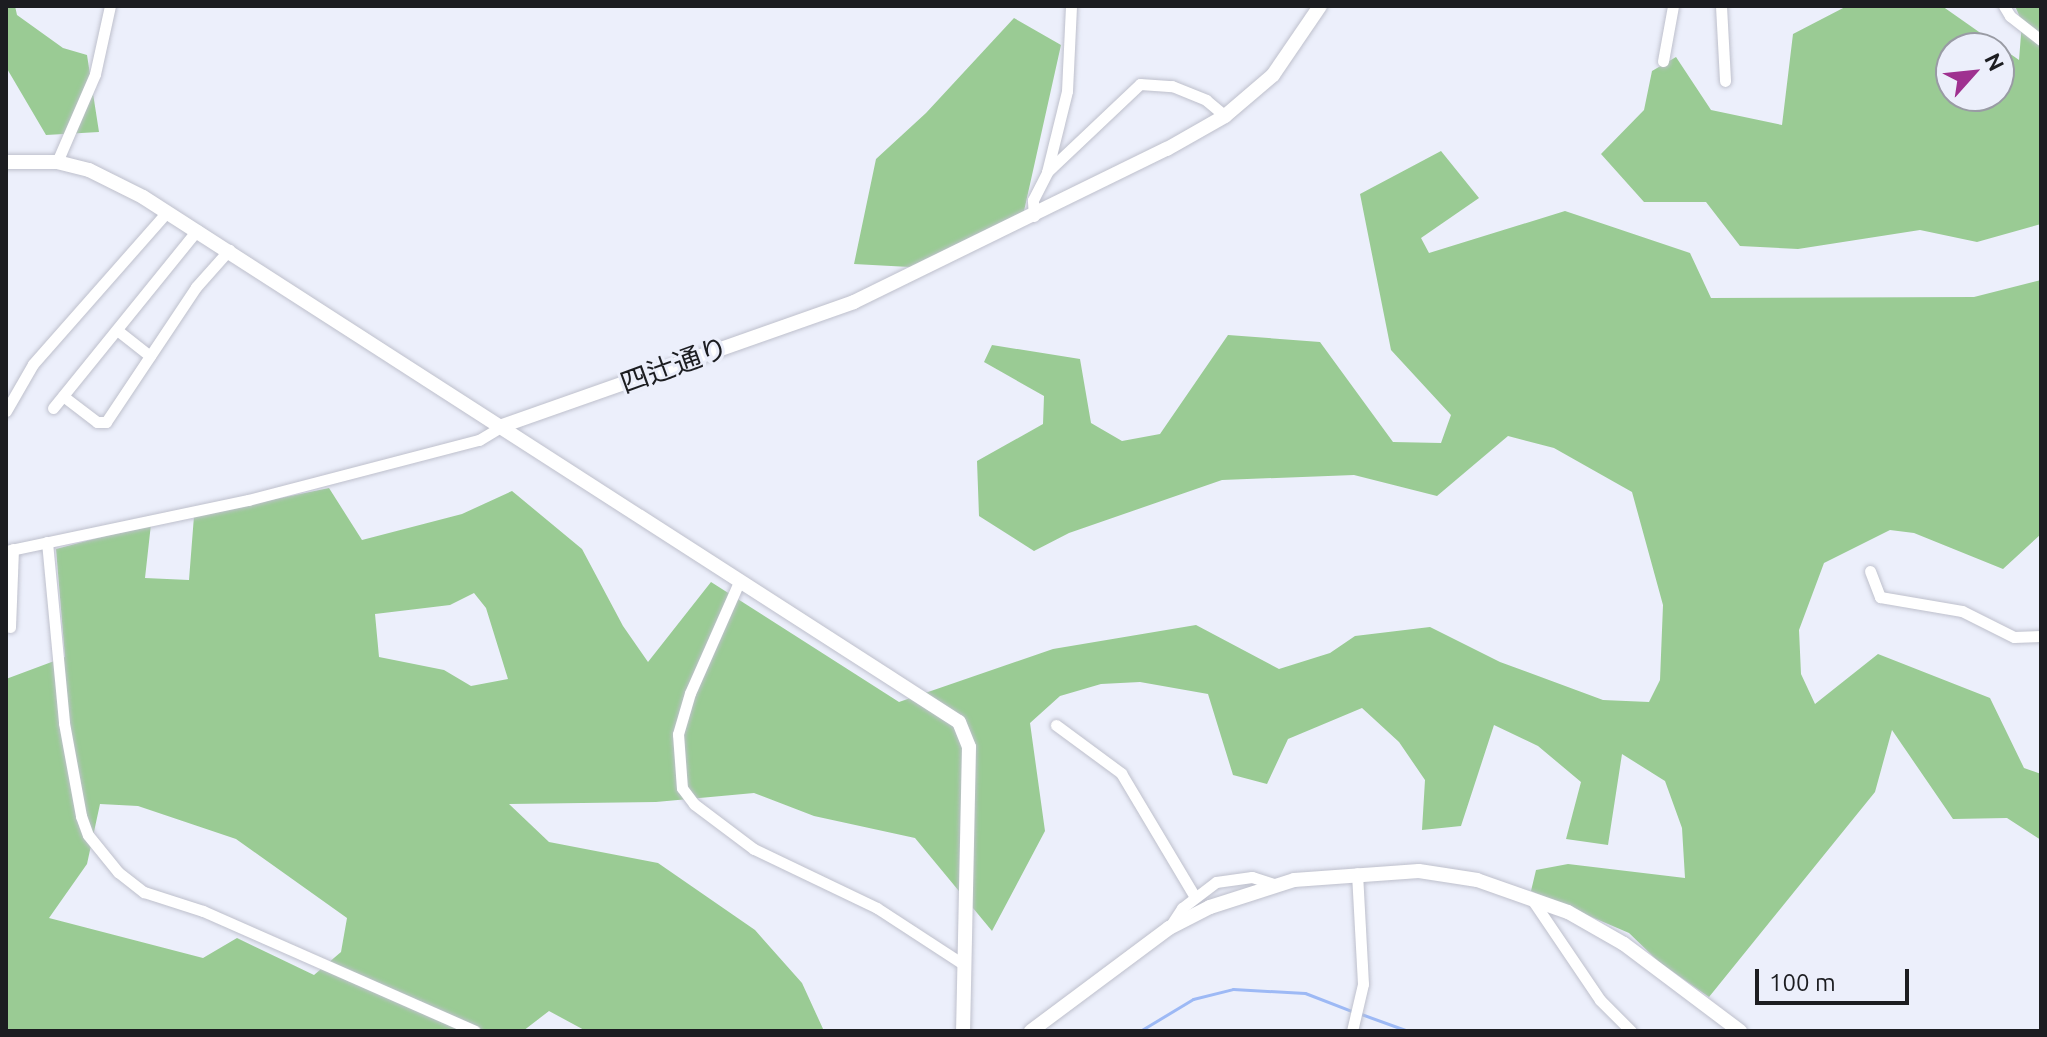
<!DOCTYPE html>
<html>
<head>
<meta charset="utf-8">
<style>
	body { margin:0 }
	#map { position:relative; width:2047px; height:1037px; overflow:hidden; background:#eceffb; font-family:Ubuntu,"Noto Sans JP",sans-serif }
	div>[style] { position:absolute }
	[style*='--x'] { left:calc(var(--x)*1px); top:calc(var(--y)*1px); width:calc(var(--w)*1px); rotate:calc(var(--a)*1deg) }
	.forest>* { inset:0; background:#9acb94 }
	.stream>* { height:3px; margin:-1.5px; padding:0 1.5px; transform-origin:1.5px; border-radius:1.5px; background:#9db9f5 }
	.roads { filter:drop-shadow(0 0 2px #bec0cc) drop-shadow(0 0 2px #bec0cc) }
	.minor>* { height:11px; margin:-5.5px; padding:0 5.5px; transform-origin:5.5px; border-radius:5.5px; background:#fff }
	.tertiary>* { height:14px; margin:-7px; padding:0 7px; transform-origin:7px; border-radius:7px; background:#fff }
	span { translate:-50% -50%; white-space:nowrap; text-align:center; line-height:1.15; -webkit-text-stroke:6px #eceffb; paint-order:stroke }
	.street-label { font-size:28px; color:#1c1d21 }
	.frame { position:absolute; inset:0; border:8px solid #1c1d21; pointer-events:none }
	.north { position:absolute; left:1935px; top:32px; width:80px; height:80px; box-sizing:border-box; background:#eceffb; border:2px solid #999ba4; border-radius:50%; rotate:63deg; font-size:22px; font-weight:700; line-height:32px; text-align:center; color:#1c1d21 }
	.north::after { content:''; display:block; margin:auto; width:28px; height:36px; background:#9f3190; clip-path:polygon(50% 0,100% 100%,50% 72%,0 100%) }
	.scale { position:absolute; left:1755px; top:969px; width:154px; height:36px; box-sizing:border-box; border:4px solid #1c1d21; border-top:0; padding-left:10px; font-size:24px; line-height:28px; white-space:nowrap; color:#1c1d21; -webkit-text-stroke:6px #eceffb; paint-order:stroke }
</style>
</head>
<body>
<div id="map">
	<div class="forest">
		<div style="clip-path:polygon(6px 6px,15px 6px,17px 15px,63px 48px,87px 55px,99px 132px,46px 135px,6px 67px)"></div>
		<div style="clip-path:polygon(evenodd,1847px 6px,1942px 6px,2019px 60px,2022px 22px,2015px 6px,2041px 6px,2041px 224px,1977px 242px,1920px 230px,1798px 249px,1740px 246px,1706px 202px,1644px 202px,1601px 154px,1644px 110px,1652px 71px,1676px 57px,1711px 110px,1782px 125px,1793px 34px,1847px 6px,1951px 48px,1999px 48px,1999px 96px,1951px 96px,1951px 48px)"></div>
		<div style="clip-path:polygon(1014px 18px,1061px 45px,1022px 220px,928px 268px,854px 264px,876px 159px,926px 113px)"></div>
		<div style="clip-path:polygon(evenodd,1441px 151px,1479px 198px,1421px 238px,1429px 253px,1565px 211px,1690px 253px,1711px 298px,1974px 297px,2041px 280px,2041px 534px,2003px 569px,1914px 533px,1890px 530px,1824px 563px,1799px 630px,1801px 674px,1815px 704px,1878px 654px,1990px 698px,2024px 768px,2041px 774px,2041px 840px,2007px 818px,1953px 819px,1892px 730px,1875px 792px,1709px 997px,1659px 962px,1629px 933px,1531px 891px,1536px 870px,1568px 864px,1685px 878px,1682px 828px,1665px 781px,1622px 754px,1608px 845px,1566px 839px,1581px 782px,1538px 746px,1494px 725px,1461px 826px,1422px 830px,1425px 780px,1399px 742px,1362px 708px,1288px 739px,1267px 784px,1233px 775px,1208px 694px,1140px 682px,1101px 684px,1060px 696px,1030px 723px,1045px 831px,992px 931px,915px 838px,814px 816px,754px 793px,656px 802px,509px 804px,549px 842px,658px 863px,755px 930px,802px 983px,824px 1031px,586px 1031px,549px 1011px,523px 1031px,6px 1031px,6px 679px,65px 657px,56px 549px,151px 524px,145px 578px,189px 580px,194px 516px,329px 488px,362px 540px,462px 514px,512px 491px,582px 549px,623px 626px,648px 662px,711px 582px,899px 702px,1053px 649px,1196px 625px,1279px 669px,1330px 653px,1355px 636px,1430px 627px,1500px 662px,1603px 700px,1649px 702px,1660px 680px,1663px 605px,1632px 492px,1554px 448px,1508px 436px,1437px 496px,1354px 475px,1222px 480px,1069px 533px,1034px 551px,979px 516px,977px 461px,1043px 424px,1044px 396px,984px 362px,992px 345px,1080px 359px,1091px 423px,1122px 441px,1160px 434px,1228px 335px,1320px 342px,1393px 442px,1441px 443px,1451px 415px,1391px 350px,1360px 194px,1441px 151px,474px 593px,486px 608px,508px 679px,471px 686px,444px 670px,379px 657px,375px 614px,450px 605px,474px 593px,1441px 151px,100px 804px,138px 806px,236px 839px,347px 918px,341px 952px,314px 975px,237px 938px,203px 958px,49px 918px,87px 864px,100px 804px)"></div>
	</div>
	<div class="stream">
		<div style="--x:1361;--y:1014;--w:50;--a:19.9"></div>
		<div style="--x:1140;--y:1031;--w:62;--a:-31.1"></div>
		<div style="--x:1193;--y:999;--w:41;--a:-14"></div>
		<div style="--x:1233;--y:989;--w:72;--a:3.2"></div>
		<div style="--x:1305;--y:993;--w:53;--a:21.2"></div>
	</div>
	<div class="roads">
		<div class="minor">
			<div style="--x:1721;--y:6;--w:75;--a:86.9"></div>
			<div style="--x:2004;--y:6;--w:12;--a:59"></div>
			<div style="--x:2010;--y:16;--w:39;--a:38"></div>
			<div style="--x:1663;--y:61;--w:56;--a:-79.7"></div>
			<div style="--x:57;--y:162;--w:96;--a:-66.6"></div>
			<div style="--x:95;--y:74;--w:70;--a:-77.6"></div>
			<div style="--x:1047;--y:172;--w:83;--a:-76.1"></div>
			<div style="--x:1067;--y:91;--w:85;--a:-87.3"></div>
			<div style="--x:1034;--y:216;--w:16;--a:-94"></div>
			<div style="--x:1033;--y:200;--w:31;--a:-63"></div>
			<div style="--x:1047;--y:172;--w:128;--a:-43.4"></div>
			<div style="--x:1140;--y:84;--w:32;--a:4"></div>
			<div style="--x:1172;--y:86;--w:37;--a:22"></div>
			<div style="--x:1206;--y:100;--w:25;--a:40"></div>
			<div style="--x:117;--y:330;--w:42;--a:38.2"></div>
			<div style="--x:63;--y:396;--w:43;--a:37.4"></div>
			<div style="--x:97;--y:422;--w:9;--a:0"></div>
			<div style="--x:106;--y:422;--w:162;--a:-56.3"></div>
			<div style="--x:196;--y:287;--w:50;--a:-48.3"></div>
			<div style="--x:53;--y:408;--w:229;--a:-51"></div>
			<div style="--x:6;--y:411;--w:54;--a:-60.1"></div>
			<div style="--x:33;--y:364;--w:201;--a:-48.6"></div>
			<div style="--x:47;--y:542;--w:182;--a:84.6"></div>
			<div style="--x:64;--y:723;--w:95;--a:79.6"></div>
			<div style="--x:81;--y:816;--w:20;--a:70"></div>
			<div style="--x:88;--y:835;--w:48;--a:51"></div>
			<div style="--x:118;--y:872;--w:33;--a:38"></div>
			<div style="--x:144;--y:892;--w:62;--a:17.9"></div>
			<div style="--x:203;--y:911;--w:297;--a:23.8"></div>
			<div style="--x:6;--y:551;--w:247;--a:-11.9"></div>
			<div style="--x:248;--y:500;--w:239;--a:-14.6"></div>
			<div style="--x:479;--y:440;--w:27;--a:-31"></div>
			<div style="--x:1870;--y:571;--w:28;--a:69"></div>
			<div style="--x:1880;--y:597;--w:83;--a:9.7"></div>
			<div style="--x:1962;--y:611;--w:58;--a:26.6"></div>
			<div style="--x:2014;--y:637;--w:27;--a:-2"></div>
			<div style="--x:739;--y:582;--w:121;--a:113.8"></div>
			<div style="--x:690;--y:693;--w:43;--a:106.3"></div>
			<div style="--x:678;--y:734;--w:54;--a:85.8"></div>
			<div style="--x:682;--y:788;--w:20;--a:53"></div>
			<div style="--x:694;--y:804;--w:75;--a:36.9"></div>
			<div style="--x:754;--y:849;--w:136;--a:25.6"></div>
			<div style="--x:877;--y:908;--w:103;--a:33.1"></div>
			<div style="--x:10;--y:627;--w:78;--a:-87.8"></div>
			<div style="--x:1056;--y:725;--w:81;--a:36.4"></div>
			<div style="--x:1121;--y:773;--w:144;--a:59.2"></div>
			<div style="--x:1531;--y:898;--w:123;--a:55.9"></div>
			<div style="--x:1600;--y:1000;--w:44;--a:45"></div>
			<div style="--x:1169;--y:928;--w:24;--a:-57"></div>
			<div style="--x:1182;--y:908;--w:43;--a:-37.4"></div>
			<div style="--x:1216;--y:882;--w:36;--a:-8"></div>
			<div style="--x:1252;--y:877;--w:26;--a:18"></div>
			<div style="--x:1352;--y:1031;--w:48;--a:-76.8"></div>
			<div style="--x:1363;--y:984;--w:111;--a:-93.1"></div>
		</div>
		<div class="tertiary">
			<div style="--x:6;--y:162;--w:51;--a:0"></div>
			<div style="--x:57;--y:162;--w:33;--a:14"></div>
			<div style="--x:89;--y:170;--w:60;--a:26.6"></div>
			<div style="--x:143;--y:197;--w:970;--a:32.76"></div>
			<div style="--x:959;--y:722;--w:27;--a:68"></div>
			<div style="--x:969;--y:747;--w:284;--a:91.2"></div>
			<div style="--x:502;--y:426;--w:373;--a:-19.4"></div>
			<div style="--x:854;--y:302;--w:348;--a:-26.1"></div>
			<div style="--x:1167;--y:149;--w:67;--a:-29.6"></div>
			<div style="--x:1225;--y:116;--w:63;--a:-40.5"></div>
			<div style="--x:1273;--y:75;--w:83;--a:-55.7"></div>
			<div style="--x:1031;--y:1031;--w:172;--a:-36.7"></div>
			<div style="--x:1169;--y:928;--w:46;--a:-27.1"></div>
			<div style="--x:1210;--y:907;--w:88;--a:-17.8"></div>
			<div style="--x:1294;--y:880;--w:125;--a:-4.1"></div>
			<div style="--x:1419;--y:871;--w:59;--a:8.8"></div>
			<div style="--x:1477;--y:880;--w:96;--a:19.4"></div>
			<div style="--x:1568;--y:912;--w:64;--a:29.7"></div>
			<div style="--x:1624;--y:944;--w:145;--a:36.9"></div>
		</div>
	</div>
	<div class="street-label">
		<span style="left:674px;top:365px;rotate:-20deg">四辻通り</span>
	</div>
	<div class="frame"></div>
	<div class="north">N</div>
	<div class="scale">100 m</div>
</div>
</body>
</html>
